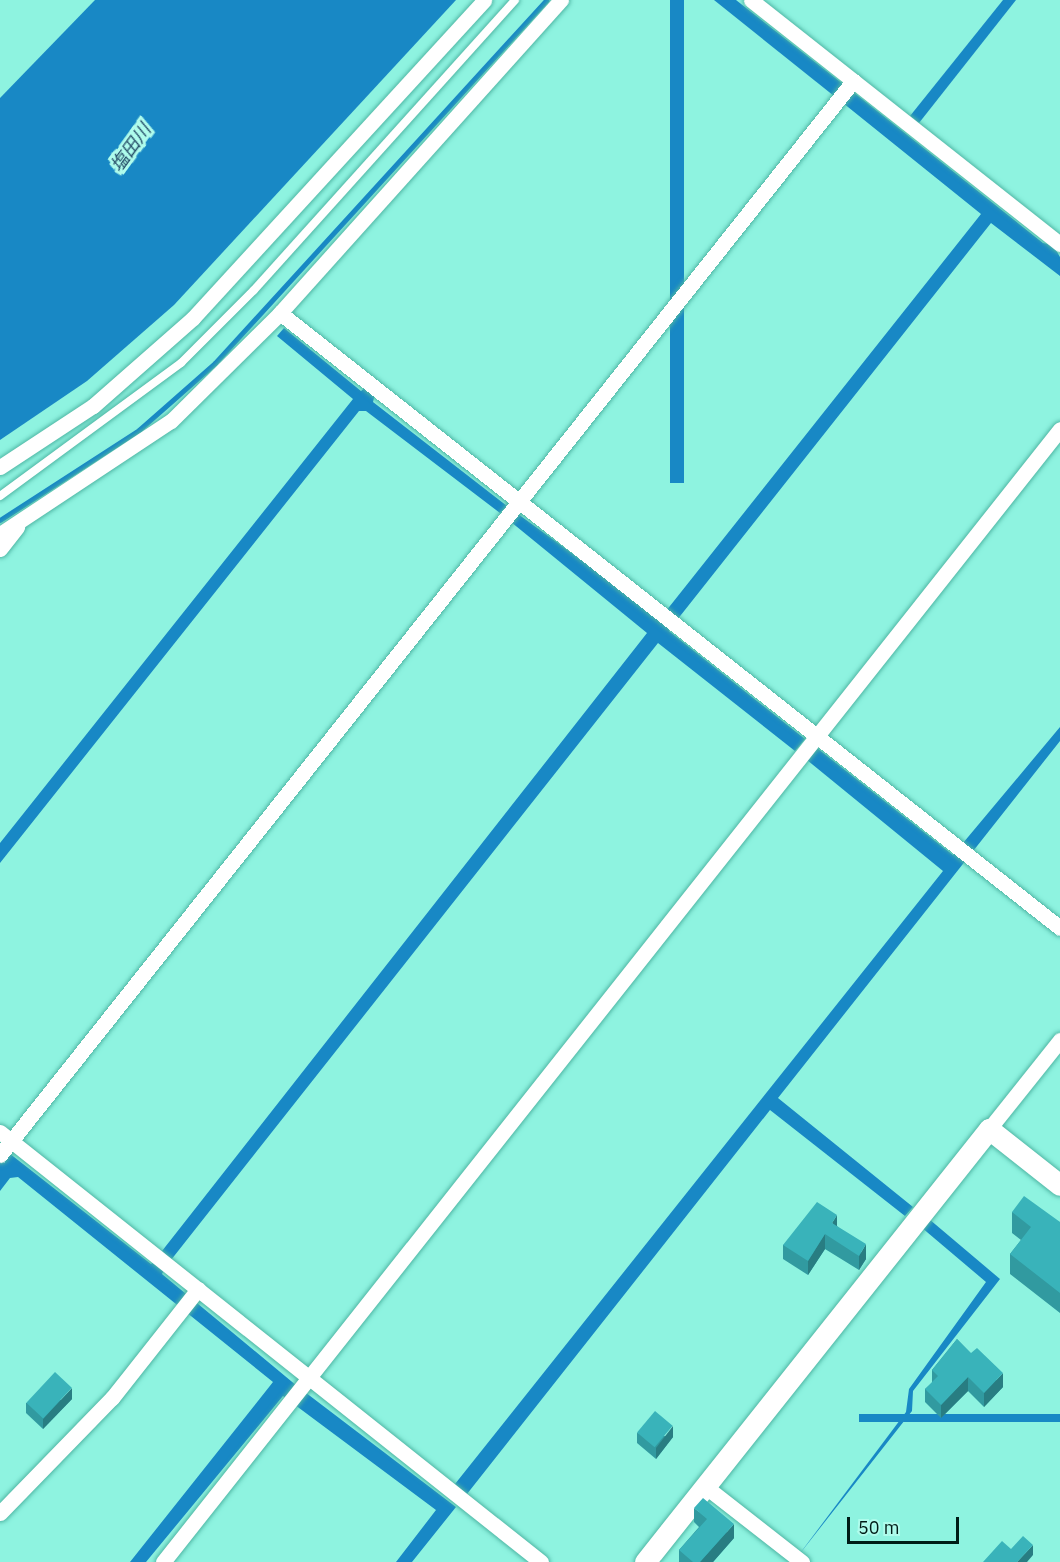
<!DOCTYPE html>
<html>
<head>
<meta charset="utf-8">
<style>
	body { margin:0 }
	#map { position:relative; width:1060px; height:1562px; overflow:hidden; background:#8ef3e0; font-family:"IBM Plex Sans","Noto Sans JP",sans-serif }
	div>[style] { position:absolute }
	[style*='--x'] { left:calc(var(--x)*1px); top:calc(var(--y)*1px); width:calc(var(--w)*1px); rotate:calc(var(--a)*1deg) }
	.water>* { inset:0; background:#1888c5; transform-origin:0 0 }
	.stream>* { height:4.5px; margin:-2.25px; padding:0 2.25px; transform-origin:2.25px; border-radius:2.25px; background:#1888c5 }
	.roads { filter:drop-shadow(0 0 2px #4fb6a4) drop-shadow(0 0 2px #4fb6a4) }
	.lane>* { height:8px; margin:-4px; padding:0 4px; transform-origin:4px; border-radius:4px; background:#fff }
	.street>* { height:15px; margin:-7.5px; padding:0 7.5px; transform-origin:7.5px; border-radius:7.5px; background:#fff }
	.secondary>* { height:21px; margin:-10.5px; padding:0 10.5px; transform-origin:10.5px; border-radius:10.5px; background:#fff }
	.wall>* { inset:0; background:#319aa0 }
	.shaded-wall>* { inset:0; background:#287d82 }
	.building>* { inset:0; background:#39b3ba; transform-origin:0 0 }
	span { translate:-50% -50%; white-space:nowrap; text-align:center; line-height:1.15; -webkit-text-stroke:6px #affcec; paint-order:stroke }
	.water-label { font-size:18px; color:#254d68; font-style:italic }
	.scale { position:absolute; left:847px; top:1517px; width:112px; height:27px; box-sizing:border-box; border:3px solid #001c17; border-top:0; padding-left:8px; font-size:18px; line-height:21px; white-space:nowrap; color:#001c17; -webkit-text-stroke:4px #affcec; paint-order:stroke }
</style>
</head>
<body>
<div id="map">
	<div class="water">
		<div style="clip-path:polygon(95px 0,456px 0,174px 305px,87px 381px,0 440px,0 98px)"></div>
		<div style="left:670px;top:0;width:14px;height:483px"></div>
		<div style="clip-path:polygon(714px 0,736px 0,843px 84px,834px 96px)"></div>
		<div style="clip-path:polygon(1003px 0,1016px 0,919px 123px,910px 116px)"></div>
		<div style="clip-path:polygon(852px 91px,1043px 243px,1053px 245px,1060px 257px,1060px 276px,991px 223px,677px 620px,666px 611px,981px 214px,843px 103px)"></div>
		<div style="clip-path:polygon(284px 328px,361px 391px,366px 387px,375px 394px,373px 402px,507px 506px,500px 513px,366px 411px,359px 411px,0 863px,0 843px,353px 399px,277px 336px)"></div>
		<div style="clip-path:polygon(518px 514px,672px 626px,669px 631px,805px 739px,795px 751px,658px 643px,171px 1260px,162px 1251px,647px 633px,511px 522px)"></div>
		<div style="clip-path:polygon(1060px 727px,1060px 741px,778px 1098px,913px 1207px,905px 1216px,770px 1110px,467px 1494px,455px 1484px,943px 871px,807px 760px,817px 748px,953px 855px)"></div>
		<div style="clip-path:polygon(0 1146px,151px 1264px,154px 1262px,164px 1270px,162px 1274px,297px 1386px,456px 1507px,412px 1562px,396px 1562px,436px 1510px,283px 1396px,146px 1562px,130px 1562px,273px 1382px,18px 1177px,10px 1178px,0 1191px)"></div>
		<div style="clip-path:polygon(929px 1219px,1000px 1279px,913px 1391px,912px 1411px,798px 1556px,906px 1412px,909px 1389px,986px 1282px,921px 1227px)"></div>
		<div style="left:1060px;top:1414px;width:8px;height:201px;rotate:90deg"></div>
	</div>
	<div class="stream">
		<div style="--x:0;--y:520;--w:166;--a:-32.9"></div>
		<div style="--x:139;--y:430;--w:101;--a:-41.4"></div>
		<div style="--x:215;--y:363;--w:491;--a:-47.6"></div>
	</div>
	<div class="roads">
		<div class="lane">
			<div style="--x:0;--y:496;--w:225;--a:-36.3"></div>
			<div style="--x:181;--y:363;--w:103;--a:-45"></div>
			<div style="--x:254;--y:290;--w:390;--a:-48"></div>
		</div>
		<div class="street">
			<div style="--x:751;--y:0;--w:394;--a:38.3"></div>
			<div style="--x:280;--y:313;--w:993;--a:38.25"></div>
			<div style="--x:0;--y:467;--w:111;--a:-33.3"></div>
			<div style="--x:93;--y:406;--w:133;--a:-41.3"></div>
			<div style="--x:193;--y:318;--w:431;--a:-47.5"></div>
			<div style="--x:0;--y:534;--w:205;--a:-33.5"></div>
			<div style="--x:171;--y:421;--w:153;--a:-44.7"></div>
			<div style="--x:280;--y:313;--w:421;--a:-48.1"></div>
			<div style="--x:0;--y:549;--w:28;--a:-52"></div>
			<div style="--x:989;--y:1129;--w:114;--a:-51.4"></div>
			<div style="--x:0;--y:1132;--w:691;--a:38.48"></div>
			<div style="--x:0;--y:1155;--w:1372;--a:-51.54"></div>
			<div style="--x:706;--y:1487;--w:122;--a:38"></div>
			<div style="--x:0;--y:1513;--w:161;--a:-45.8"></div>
			<div style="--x:112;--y:1398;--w:139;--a:-51.7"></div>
			<div style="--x:163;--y:1562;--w:1445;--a:-51.63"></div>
		</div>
		<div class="secondary">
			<div style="--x:645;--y:1562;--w:553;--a:-51.53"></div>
			<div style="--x:989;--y:1129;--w:90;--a:38.3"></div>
		</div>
	</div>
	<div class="wall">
		<div style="clip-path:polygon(1012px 1212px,1060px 1222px,1060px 1313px,1010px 1274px,1010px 1254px,1021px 1240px,1012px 1233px)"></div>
		<div style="clip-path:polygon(837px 1226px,866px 1259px,859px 1270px,825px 1249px,808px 1275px,783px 1259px,783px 1245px)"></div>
		<div style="clip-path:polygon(957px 1339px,1003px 1387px,984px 1407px,968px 1391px,941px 1418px,925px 1402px,925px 1389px,932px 1383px,932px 1370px)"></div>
		<div style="clip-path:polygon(72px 1399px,43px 1429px,26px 1413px,26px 1403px)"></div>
		<div style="clip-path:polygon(637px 1433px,673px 1437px,656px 1459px,637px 1443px)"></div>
		<div style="clip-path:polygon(694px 1508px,734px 1538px,713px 1562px,679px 1562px,679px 1550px,699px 1527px,694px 1522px)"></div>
	</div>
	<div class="shaded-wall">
		<div style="clip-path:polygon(837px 1215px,837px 1229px,832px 1223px)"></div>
		<div style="clip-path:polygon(825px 1234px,825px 1249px,808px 1275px,808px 1261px)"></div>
		<div style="clip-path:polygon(866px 1244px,866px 1259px,859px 1270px,859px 1256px)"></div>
		<div style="clip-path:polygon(1003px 1373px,1003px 1387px,984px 1407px,984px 1393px)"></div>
		<div style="clip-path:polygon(968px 1377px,968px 1391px,941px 1418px,941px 1405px)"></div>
		<div style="clip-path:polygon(72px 1388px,72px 1399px,43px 1429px,43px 1419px)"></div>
		<div style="clip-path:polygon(673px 1426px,673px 1437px,656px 1459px,656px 1448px)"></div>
		<div style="clip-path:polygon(734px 1524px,734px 1538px,713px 1562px,700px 1562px)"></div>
		<div style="clip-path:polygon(1033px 1545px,1033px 1555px,1027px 1562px,1017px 1562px)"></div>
	</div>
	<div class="building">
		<div style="clip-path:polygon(1024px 1196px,1060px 1222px,1060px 1293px,1010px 1254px,1031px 1227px,1012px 1212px)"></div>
		<div style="clip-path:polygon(817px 1202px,837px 1215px,832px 1223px,866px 1244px,859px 1256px,825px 1234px,808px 1261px,783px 1245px)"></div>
		<div style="clip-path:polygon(957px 1339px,971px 1353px,977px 1348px,1003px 1373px,984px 1393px,968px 1377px,941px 1405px,925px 1389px,938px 1376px,932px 1370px)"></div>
		<div style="left:55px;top:1372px;width:23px;height:42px;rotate:43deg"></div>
		<div style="left:655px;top:1411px;width:23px;height:28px;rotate:40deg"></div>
		<div style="clip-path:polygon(703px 1498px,734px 1524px,700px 1562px,693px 1562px,679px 1550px,707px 1519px,694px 1508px)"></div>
		<div style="clip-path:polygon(1023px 1536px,1033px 1545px,1017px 1562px,983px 1562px,1002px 1541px,1011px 1549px)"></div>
	</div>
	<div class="water-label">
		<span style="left:131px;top:148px;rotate:-54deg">塩田川</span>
	</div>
	<div class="scale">50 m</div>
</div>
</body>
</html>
